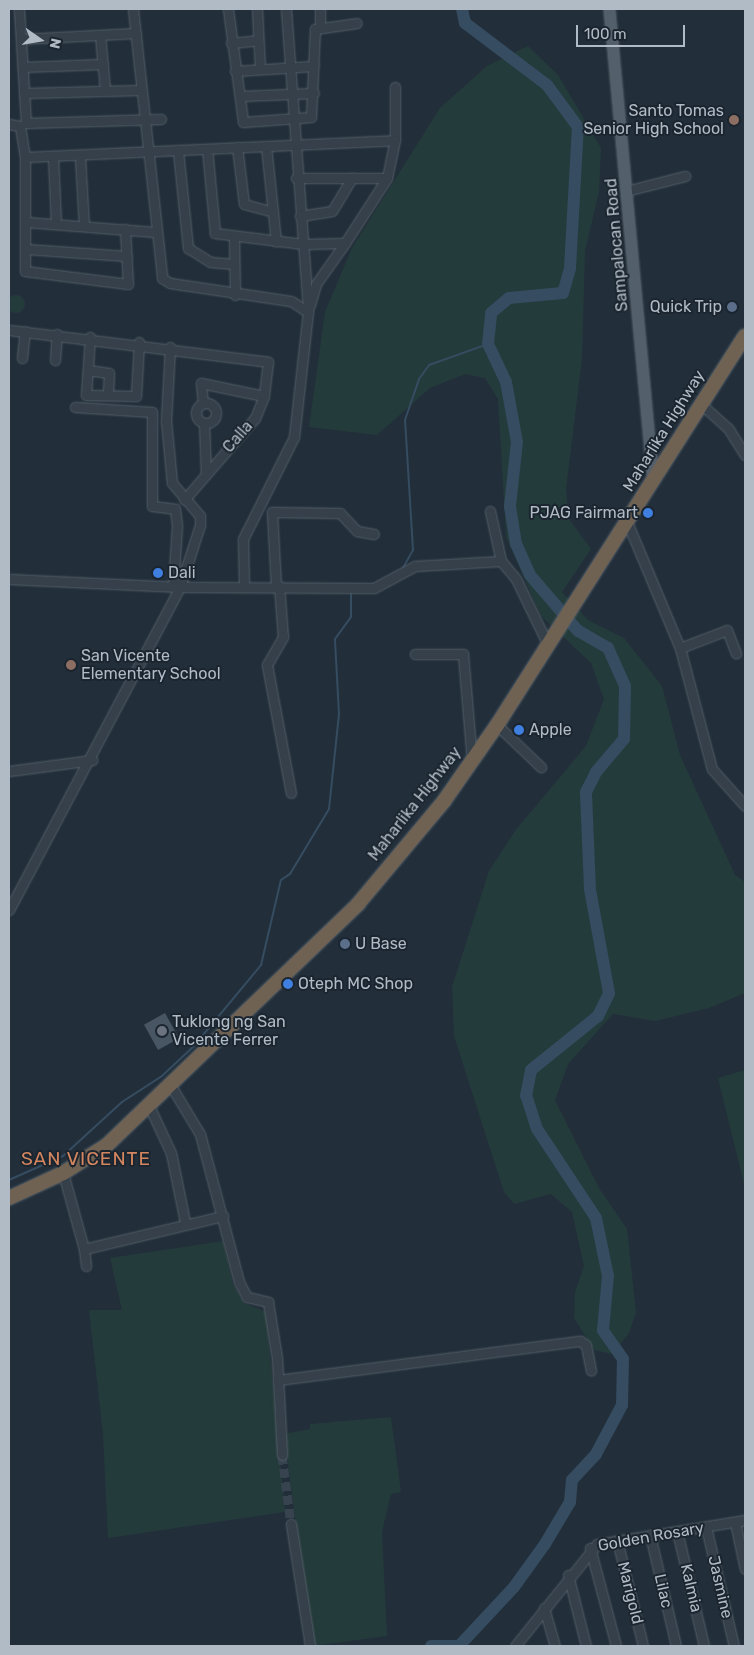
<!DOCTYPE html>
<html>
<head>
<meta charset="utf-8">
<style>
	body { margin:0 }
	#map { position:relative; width:754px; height:1655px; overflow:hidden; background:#222f3a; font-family:Rubik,sans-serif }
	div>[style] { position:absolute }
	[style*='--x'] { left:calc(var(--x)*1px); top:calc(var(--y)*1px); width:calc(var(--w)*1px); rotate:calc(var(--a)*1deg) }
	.green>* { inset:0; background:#243b3b }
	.round { border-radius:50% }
	.stream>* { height:2px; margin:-1px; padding:0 1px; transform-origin:1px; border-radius:1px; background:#354c61 }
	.river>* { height:12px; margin:-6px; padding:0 6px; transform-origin:6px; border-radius:6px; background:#354c61 }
	.building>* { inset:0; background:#485663; transform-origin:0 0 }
	.minor-tunnel>* { height:9px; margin-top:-4.5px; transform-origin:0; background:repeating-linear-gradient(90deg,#37444f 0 9px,transparent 0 13.5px) }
	.roads { filter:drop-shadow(0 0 1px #535e68) drop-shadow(0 0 1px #535e68) }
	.minor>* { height:9px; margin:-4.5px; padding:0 4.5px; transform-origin:4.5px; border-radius:4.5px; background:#36404a }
	.minor>.ring { margin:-4.5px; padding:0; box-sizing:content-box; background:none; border:9px solid #36404a; border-radius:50% }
	.major>* { height:11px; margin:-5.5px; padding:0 5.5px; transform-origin:5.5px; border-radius:5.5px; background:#535f6a }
	.highway>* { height:14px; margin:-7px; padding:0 7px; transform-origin:7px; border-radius:7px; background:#706253 }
	.dots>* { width:14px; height:14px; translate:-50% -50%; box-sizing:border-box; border:2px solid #1b252f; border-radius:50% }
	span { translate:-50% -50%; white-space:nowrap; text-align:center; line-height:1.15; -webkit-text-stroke:4px #1b252f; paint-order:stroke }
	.poi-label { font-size:16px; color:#b0bbc6 }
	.right { translate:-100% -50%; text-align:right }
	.left { translate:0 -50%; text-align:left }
	.street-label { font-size:16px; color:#b0bbc6 }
	.quarter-label { font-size:19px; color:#d3865f; letter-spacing:1px }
	.frame { position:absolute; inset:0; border:10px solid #b0bbc6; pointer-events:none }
	.north { position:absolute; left:15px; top:15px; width:50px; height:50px; -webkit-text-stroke:4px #1b252f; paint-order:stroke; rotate:103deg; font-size:14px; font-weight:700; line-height:20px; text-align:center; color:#b0bbc6 }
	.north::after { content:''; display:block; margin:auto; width:18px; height:22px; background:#b0bbc6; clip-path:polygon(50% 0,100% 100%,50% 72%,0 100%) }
	.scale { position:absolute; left:576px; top:25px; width:109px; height:22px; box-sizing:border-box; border:2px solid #b0bbc6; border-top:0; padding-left:6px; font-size:15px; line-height:18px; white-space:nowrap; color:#b0bbc6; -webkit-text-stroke:4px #1b252f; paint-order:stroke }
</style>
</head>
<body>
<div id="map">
	<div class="green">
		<div style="clip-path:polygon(528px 46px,558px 75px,601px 148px,599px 192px,585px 251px,582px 359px,566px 489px,569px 519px,591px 549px,562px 592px,588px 620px,624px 638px,662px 686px,680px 755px,735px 875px,745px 882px,745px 993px,709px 1008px,655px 1021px,613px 1014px,568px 1064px,555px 1100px,599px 1188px,627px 1229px,636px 1312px,629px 1333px,612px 1354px,594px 1350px,574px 1318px,575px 1292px,584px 1266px,572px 1212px,551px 1194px,514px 1204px,504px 1192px,454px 1036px,452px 987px,489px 871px,515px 831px,586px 746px,604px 699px,591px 663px,541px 616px,506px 537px,498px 399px,485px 378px,465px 374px,430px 388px,377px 435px,309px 427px,325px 312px,352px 248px,440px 108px,487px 66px)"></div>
		<div class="round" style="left:7px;top:295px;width:18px;height:18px"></div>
		<div style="clip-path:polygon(745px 1070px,745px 1188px,718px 1078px)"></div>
		<div style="clip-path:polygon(223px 1241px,233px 1284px,244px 1303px,266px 1312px,285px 1512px,108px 1538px,103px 1434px,89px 1310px,122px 1310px,110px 1258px)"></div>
		<div style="clip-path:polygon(391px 1417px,401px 1492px,391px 1494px,382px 1532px,387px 1636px,312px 1646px,284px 1434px,310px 1429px,310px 1424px)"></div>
	</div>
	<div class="stream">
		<div style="--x:403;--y:568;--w:21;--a:-61"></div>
		<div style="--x:413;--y:550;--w:130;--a:-93.5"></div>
		<div style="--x:405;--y:420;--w:43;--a:-71.1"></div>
		<div style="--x:419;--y:379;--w:17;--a:-54"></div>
		<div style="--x:429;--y:365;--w:63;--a:-19.6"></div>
		<div style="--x:9;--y:1180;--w:59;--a:-24"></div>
		<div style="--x:63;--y:1156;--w:80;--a:-42.5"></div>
		<div style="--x:122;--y:1102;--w:48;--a:-33"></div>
		<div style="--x:162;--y:1076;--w:42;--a:-43.1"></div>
		<div style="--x:193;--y:1047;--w:107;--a:-50.3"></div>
		<div style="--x:261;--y:965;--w:87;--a:-76.8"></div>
		<div style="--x:281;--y:880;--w:11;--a:-34"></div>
		<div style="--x:290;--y:874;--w:76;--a:-59"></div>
		<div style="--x:329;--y:809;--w:96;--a:-84"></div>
		<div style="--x:339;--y:714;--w:75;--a:-93.1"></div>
		<div style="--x:335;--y:639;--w:27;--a:-54"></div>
		<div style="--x:351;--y:617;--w:26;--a:-90"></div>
	</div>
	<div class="river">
		<div style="--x:431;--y:1646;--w:24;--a:0"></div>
		<div style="--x:459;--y:1646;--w:81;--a:-47"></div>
		<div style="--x:514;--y:1587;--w:53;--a:-54.2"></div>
		<div style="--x:545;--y:1544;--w:49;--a:-59.2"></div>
		<div style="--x:570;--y:1502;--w:22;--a:-85"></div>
		<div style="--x:572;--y:1480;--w:35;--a:-47"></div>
		<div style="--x:596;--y:1454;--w:55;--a:-62"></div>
		<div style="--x:622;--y:1405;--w:46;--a:-88.8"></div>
		<div style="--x:623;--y:1359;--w:35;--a:-125"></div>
		<div style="--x:603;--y:1330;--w:54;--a:-84.7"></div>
		<div style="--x:608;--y:1276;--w:59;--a:-101.7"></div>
		<div style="--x:596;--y:1218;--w:107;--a:-123.5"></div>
		<div style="--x:537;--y:1129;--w:35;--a:-108"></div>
		<div style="--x:526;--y:1096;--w:26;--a:-79"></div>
		<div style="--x:531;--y:1070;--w:86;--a:-38.9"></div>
		<div style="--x:598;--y:1016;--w:25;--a:-64"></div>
		<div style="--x:609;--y:993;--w:106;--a:-100.4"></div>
		<div style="--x:590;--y:889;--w:97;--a:-92.4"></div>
		<div style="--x:586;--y:792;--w:22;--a:-63"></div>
		<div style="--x:596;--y:772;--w:43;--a:-49.7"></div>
		<div style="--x:624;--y:739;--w:53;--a:-88.9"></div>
		<div style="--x:625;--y:686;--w:42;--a:-114.1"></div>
		<div style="--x:608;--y:648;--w:34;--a:-150"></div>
		<div style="--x:578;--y:631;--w:74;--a:-130.6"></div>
		<div style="--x:530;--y:575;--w:34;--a:-114"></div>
		<div style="--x:516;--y:544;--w:38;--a:-99"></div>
		<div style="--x:510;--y:506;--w:64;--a:-83.8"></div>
		<div style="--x:517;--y:442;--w:61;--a:-100.4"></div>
		<div style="--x:506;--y:382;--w:42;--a:-115.3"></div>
		<div style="--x:488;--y:344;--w:31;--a:-84"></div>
		<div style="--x:491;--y:313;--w:23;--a:-40"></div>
		<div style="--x:509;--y:298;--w:54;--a:-5.3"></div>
		<div style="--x:563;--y:293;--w:26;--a:-74"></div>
		<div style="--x:570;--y:268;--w:141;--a:-86.8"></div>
		<div style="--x:578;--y:127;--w:52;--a:-126.4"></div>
		<div style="--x:547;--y:85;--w:103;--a:-142.9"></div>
		<div style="--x:465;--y:23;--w:14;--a:-102"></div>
	</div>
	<div class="building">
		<div style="left:165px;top:1013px;width:29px;height:24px;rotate:61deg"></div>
	</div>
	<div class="minor-tunnel">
		<div style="--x:282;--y:1455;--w:70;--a:82.6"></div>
	</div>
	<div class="roads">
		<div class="minor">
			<div style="--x:19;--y:9;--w:114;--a:86.5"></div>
			<div style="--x:26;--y:123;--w:135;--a:-1.7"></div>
			<div style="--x:133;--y:9;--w:271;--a:83.8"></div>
			<div style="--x:162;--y:278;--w:9;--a:32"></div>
			<div style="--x:170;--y:283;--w:122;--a:8.5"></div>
			<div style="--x:291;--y:301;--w:20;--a:33"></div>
			<div style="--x:308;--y:312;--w:126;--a:96.4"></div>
			<div style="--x:294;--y:437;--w:114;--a:116.6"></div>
			<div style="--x:243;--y:539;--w:47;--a:88.8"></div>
			<div style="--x:228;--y:9;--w:114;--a:82.4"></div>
			<div style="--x:243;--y:122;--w:68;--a:-4.2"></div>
			<div style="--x:311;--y:117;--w:88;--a:-87.4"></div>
			<div style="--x:315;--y:29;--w:42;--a:-8.1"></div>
			<div style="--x:257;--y:9;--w:60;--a:87.1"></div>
			<div style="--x:286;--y:9;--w:304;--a:85.8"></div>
			<div style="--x:320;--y:9;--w:16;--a:90"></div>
			<div style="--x:100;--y:35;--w:55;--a:84.8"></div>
			<div style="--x:21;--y:39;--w:115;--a:-3"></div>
			<div style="--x:231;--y:43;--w:27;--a:-6"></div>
			<div style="--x:23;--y:67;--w:80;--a:-2.1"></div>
			<div style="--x:235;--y:71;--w:79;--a:-3.6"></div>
			<div style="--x:395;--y:87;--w:53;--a:90"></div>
			<div style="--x:25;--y:93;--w:116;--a:-1.5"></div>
			<div style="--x:240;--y:96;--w:74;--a:-2.3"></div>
			<div style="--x:9;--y:124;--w:11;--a:10"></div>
			<div style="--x:20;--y:126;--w:31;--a:81"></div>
			<div style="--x:266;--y:146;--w:96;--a:84"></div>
			<div style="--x:237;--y:147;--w:57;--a:83"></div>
			<div style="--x:244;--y:204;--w:30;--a:15"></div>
			<div style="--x:178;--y:151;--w:98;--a:84.1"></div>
			<div style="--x:188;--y:248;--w:26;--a:32"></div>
			<div style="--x:210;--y:262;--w:24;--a:5"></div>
			<div style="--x:53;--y:157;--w:67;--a:87.4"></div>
			<div style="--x:80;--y:157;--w:69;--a:86.7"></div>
			<div style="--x:296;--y:178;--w:91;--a:0"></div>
			<div style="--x:630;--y:190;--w:57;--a:-14.3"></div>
			<div style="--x:300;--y:216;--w:32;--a:-9"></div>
			<div style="--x:332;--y:211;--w:39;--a:-59"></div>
			<div style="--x:26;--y:222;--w:129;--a:4.4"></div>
			<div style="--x:125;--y:229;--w:55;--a:86.9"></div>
			<div style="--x:128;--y:284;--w:104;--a:-172.8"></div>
			<div style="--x:25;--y:271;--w:114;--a:-90"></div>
			<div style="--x:25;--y:157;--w:370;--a:-2.6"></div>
			<div style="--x:395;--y:140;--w:39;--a:102"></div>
			<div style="--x:387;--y:178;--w:77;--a:122.9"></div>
			<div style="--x:345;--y:243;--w:42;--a:178.6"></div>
			<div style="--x:303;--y:244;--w:89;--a:-172.9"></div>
			<div style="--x:215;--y:233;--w:84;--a:-95.4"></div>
			<div style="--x:234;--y:236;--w:59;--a:89"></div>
			<div style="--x:26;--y:249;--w:101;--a:4"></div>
			<div style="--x:310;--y:305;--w:22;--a:-74"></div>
			<div style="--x:316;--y:284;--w:50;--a:-54.7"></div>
			<div style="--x:9;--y:330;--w:261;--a:7"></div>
			<div style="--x:268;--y:362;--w:34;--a:97"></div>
			<div style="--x:264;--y:396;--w:24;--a:112"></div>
			<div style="--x:255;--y:418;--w:108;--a:130.9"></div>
			<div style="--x:90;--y:337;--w:58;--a:93.9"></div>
			<div style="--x:86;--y:395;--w:50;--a:1.1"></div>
			<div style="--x:136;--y:396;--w:54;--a:-86.8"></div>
			<div style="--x:22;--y:358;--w:27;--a:-84"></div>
			<div style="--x:55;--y:360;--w:26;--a:-86"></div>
			<div style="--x:88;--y:370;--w:21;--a:8"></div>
			<div style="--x:109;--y:373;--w:22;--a:93"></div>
			<div style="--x:203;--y:403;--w:20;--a:-96"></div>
			<div style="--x:201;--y:383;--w:64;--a:11.7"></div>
			<div class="ring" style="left:196px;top:403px;width:11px;height:11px"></div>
			<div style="--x:701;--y:404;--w:36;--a:42"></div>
			<div style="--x:728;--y:428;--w:32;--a:58"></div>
			<div style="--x:75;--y:407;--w:77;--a:3.7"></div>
			<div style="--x:152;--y:412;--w:94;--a:90"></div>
			<div style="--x:152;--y:506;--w:23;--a:7"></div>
			<div style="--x:175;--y:509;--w:17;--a:83"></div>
			<div style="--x:177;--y:526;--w:60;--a:93.8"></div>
			<div style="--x:204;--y:423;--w:51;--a:87.8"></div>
			<div style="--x:490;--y:511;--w:51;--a:77.6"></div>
			<div style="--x:501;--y:561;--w:23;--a:50"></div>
			<div style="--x:516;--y:579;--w:73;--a:64.1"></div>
			<div style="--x:627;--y:522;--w:137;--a:67.2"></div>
			<div style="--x:680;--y:648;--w:125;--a:75.2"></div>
			<div style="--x:712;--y:769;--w:50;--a:48.3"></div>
			<div style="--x:9;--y:579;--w:171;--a:2.7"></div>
			<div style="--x:180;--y:587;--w:194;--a:0.3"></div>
			<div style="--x:374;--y:588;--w:47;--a:-28.2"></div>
			<div style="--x:415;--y:566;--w:86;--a:-3.3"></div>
			<div style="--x:276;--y:586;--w:74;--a:-93.1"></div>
			<div style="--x:272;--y:512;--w:68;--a:0.8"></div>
			<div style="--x:340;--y:513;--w:25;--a:47"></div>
			<div style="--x:357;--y:531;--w:17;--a:10"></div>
			<div style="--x:279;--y:586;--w:51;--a:85.5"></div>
			<div style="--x:283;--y:637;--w:32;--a:120"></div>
			<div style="--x:267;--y:665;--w:130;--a:79.4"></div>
			<div style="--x:680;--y:648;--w:50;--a:-21"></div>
			<div style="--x:727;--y:630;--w:25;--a:69"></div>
			<div style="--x:415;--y:654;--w:48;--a:0"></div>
			<div style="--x:463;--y:654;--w:107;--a:85.2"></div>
			<div style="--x:497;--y:725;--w:61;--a:43.7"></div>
			<div style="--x:9;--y:771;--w:84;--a:-7.5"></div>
			<div style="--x:9;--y:910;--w:365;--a:-62.1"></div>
			<div style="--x:180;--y:587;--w:65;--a:-72.1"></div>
			<div style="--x:200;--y:525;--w:9;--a:-90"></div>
			<div style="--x:200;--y:516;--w:43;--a:-130.3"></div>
			<div style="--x:172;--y:483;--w:62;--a:-95.5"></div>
			<div style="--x:166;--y:421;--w:74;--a:-86.9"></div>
			<div style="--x:171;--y:1086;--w:56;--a:58.9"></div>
			<div style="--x:200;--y:1134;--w:153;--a:75.2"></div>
			<div style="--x:239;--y:1282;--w:17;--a:62"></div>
			<div style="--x:247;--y:1297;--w:22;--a:13"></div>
			<div style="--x:268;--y:1302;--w:57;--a:80.9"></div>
			<div style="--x:277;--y:1358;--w:97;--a:87"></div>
			<div style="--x:150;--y:1108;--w:50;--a:65"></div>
			<div style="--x:171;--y:1153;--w:70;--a:78.5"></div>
			<div style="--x:63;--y:1173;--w:79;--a:74.6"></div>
			<div style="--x:84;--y:1249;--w:143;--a:-13.4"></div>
			<div style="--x:84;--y:1249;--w:17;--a:83"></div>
			<div style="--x:278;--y:1380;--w:305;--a:-7.4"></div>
			<div style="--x:580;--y:1341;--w:7;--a:34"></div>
			<div style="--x:586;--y:1345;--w:26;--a:79"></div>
			<div style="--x:735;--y:1522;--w:48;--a:78"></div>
			<div style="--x:291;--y:1524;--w:123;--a:81.1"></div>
			<div style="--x:706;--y:1527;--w:122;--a:76.8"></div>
			<div style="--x:677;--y:1531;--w:118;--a:76.8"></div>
			<div style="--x:650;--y:1535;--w:114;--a:76.8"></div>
			<div style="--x:617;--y:1540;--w:109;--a:76.2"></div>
			<div style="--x:590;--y:1548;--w:101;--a:75.1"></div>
			<div style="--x:568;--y:1575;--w:73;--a:75.8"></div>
			<div style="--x:544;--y:1608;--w:40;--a:74"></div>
			<div style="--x:515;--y:1646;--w:131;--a:-51.2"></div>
			<div style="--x:597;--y:1544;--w:150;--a:-9.2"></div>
		</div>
		<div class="major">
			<div style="--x:609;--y:9;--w:472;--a:84.7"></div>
		</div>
		<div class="highway">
			<div style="--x:9;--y:1198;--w:60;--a:-24.8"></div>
			<div style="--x:63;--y:1173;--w:52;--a:-32.5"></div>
			<div style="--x:107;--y:1145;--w:348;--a:-43.8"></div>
			<div style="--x:358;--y:904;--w:134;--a:-50.1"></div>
			<div style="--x:444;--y:801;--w:93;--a:-55.1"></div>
			<div style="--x:497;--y:725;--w:461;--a:-57.5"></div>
		</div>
	</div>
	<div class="dots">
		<div style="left:734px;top:120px;background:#8d6e63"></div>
		<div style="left:732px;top:307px;background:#5c6f8a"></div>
		<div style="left:648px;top:513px;background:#3f7fe0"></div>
		<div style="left:158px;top:573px;background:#3f7fe0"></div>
		<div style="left:71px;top:665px;background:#8d6e63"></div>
		<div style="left:519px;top:730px;background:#3f7fe0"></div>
		<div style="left:345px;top:944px;background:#5c6f8a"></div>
		<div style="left:288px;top:984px;background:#3f7fe0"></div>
		<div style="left:162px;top:1031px;background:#6b7280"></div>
	</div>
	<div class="poi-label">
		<span class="right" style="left:724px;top:120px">Santo Tomas<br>Senior High School</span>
		<span class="right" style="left:722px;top:307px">Quick Trip</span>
		<span class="right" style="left:638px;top:513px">PJAG Fairmart</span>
		<span class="left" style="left:168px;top:573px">Dali</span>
		<span class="left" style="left:81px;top:665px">San Vicente<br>Elementary School</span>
		<span class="left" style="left:529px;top:730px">Apple</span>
		<span class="left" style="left:355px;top:944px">U Base</span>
		<span class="left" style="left:298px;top:984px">Oteph MC Shop</span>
		<span class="left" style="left:172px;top:1031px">Tuklong ng San<br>Vicente Ferrer</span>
	</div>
	<div class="street-label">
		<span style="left:617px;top:245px;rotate:-95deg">Sampalocan Road</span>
		<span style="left:664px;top:431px;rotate:-58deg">Maharlika Highway</span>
		<span style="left:238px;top:437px;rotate:-49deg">Calla</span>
		<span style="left:415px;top:804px;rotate:-52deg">Maharlika Highway</span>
		<span style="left:651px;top:1537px;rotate:-10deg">Golden Rosary</span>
		<span style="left:720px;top:1587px;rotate:77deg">Jasmine</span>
		<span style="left:691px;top:1588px;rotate:77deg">Kalmia</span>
		<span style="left:663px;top:1591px;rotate:77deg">Lilac</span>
		<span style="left:630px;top:1593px;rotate:76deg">Marigold</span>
	</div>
	<div class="quarter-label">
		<span style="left:86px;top:1159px">SAN VICENTE</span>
	</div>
	<div class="frame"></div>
	<div class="north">N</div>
	<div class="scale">100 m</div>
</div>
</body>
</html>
